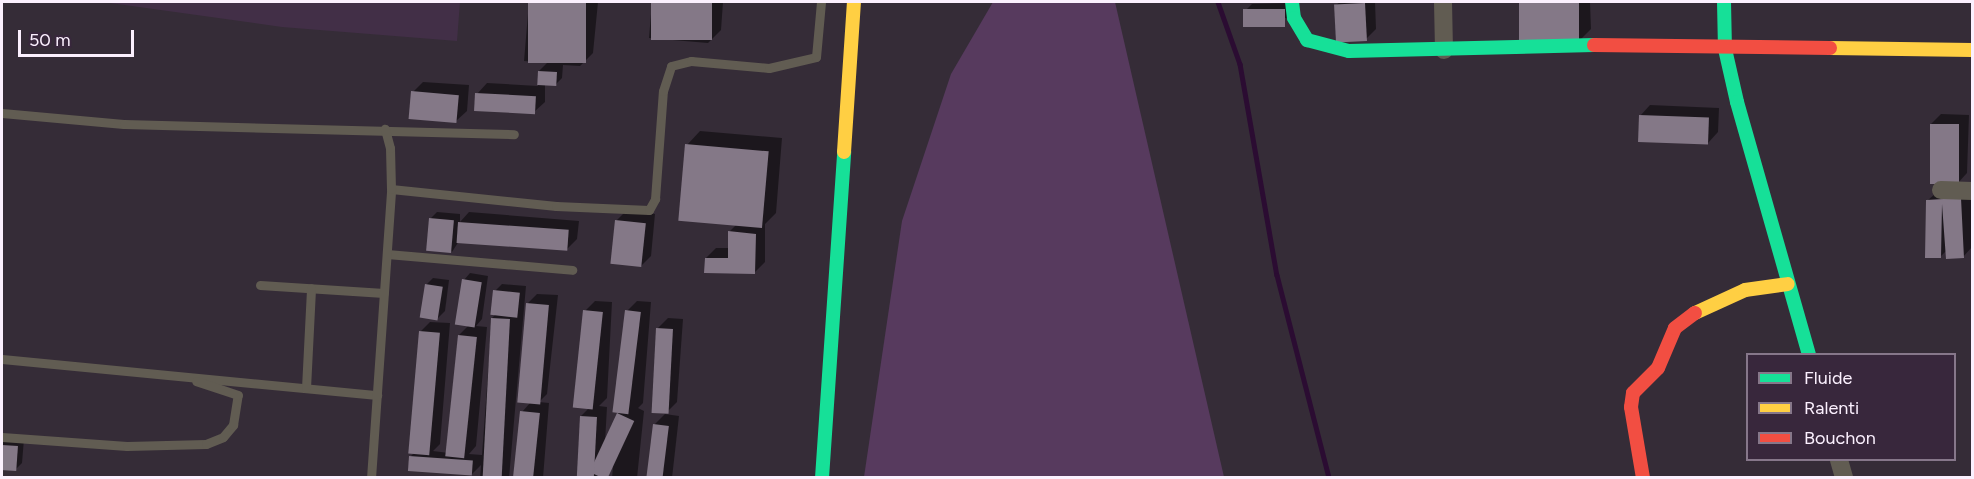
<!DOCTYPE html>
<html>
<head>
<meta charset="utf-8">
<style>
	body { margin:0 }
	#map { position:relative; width:1974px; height:479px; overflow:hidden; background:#352c37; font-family:Figtree,sans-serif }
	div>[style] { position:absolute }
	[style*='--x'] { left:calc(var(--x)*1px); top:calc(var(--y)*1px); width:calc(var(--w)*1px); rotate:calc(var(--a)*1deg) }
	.built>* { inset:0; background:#422f47 }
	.green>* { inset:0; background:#573a5e }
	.shadow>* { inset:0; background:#0007 }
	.stream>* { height:4.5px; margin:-2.25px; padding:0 2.25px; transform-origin:2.25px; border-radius:2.25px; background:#2b0c32 }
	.building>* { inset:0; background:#847887; transform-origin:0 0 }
	.lane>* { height:9px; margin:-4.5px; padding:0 4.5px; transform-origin:4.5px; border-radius:4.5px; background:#615c52 }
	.street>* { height:18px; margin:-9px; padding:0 9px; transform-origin:9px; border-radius:9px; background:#615c52 }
	.fast>* { height:14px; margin:-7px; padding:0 7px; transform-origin:7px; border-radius:7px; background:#16e098 }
	.slow>* { height:14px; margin:-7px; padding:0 7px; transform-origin:7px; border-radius:7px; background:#ffcf43 }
	.jam>* { height:14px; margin:-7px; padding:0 7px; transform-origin:7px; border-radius:7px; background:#f24e42 }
	span { translate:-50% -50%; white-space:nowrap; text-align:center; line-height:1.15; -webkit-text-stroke:6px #38273c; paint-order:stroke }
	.frame { position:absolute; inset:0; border:3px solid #fbf0fe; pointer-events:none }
	.legend { position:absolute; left:1746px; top:353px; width:210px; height:108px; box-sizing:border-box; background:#38273c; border:2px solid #86778a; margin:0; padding:8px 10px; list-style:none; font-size:18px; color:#fbf0fe }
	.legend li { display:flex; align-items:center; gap:12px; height:30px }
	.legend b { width:30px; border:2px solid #86778a }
	.scale { position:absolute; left:18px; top:30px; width:116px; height:27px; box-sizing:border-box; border:3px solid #fbf0fe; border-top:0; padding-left:8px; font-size:18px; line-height:21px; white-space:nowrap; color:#fbf0fe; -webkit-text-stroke:4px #38273c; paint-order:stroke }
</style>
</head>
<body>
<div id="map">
	<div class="built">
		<div style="clip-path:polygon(103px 2px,460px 2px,457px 41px,282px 27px)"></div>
	</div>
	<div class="green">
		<div style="clip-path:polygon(993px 2px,1115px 2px,1224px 477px,864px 477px,902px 221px,951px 74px)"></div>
	</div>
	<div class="shadow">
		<div style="clip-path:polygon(529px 2px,598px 2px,593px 53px,580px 66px,563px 65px,562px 78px,555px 85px,545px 84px,545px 102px,534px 112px,477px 94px,487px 83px,538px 86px,539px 71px,547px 63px,524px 61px)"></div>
		<div style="clip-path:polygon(652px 2px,723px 2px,721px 30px,708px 43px,649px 38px)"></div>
		<div style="clip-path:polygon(1340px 2px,1375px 2px,1376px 29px,1366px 39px,1336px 5px)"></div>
		<div style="clip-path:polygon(1521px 2px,1590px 2px,1591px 29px,1581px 39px,1523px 42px)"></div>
		<div style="clip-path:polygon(1291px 3px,1291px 19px,1245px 11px,1252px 4px)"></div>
		<div style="clip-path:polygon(423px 82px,469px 85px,467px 111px,456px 121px,413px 92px)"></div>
		<div style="clip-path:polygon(1650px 105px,1719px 108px,1718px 132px,1708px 143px,1640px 116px)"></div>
		<div style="clip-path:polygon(1941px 114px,1969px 115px,1967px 173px,1957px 184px,1931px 124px)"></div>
		<div style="clip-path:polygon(700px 131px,782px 138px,776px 213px,765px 224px,765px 262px,754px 273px,706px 258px,716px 248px,730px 248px,730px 231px,737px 224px,687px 145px)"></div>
		<div style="clip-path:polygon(1971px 189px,1972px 247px,1963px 257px,1947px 250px,1940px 257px,1928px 200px,1935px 194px)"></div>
		<div style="clip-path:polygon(626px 211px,655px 214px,651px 256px,641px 266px,616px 221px)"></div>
		<div style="clip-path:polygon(437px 212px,460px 214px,460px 222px,469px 212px,579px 221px,577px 239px,567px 249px,459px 241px,452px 252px,430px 219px)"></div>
		<div style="clip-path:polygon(470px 273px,488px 276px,482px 319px,476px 326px,487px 327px,476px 446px,469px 454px,482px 455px,492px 318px,496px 314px,495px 291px,502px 284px,526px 286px,509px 478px,480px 478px,481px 465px,472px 474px,410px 457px,414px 453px,420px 332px,430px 322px,450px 323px,440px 444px,433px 451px,449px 453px,459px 335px,469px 325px,464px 280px)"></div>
		<div style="clip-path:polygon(433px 278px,449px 280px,445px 311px,438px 318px,426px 285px)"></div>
		<div style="clip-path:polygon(537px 294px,558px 295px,547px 394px,539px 402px,549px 403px,543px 478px,516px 478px,522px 412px,530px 403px,527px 304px)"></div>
		<div style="clip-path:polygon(595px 301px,612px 302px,607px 398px,599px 406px,607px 407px,603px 478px,578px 478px,581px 416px,590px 407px,585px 311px)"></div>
		<div style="clip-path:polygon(637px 301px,651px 302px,643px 403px,638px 408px,644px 411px,637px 478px,612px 478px,627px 311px)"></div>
		<div style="clip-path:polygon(668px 318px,683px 319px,677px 402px,667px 412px,658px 328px)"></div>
		<div style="clip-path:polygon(665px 414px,679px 416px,672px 478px,648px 478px,655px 424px)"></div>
		<div style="clip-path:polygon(2px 438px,24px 439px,22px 463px,15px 470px,2px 469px)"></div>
	</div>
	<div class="stream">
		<div style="--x:1218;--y:2;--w:66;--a:70.5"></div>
		<div style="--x:1240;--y:64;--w:214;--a:80.1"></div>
		<div style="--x:1277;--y:275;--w:210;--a:75.6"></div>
	</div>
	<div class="building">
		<div style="left:528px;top:2px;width:58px;height:61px"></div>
		<div style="left:651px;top:2px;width:61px;height:38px"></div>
		<div style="left:1519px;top:2px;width:60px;height:42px"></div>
		<div style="left:1365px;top:3px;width:38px;height:31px;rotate:87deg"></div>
		<div style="left:1285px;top:9px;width:18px;height:42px;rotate:90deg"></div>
		<div style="left:538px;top:71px;width:19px;height:14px;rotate:3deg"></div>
		<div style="left:411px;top:91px;width:48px;height:28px;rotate:5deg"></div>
		<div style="left:475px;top:93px;width:61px;height:18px;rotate:3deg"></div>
		<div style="left:1639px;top:115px;width:70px;height:27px;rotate:2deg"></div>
		<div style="left:1930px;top:124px;width:29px;height:60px"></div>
		<div style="left:685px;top:144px;width:84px;height:77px;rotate:5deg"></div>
		<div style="clip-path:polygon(1961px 198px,1964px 258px,1946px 259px,1942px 204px,1941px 258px,1925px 258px,1926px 200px)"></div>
		<div style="left:429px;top:218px;width:25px;height:33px;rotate:5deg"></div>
		<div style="left:615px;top:220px;width:31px;height:44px;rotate:6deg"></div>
		<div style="left:458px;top:222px;width:111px;height:21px;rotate:4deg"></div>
		<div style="clip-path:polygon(728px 231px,756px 234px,755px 274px,704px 273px,705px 258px,728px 258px)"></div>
		<div style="left:462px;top:279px;width:20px;height:46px;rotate:9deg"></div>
		<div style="left:425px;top:284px;width:18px;height:34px;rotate:9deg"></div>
		<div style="left:493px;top:290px;width:27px;height:25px;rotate:6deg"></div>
		<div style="left:526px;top:303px;width:23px;height:100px;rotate:5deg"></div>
		<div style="left:583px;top:310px;width:20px;height:98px;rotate:6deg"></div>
		<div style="left:625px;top:310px;width:16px;height:103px;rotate:7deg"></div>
		<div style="left:491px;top:318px;width:19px;height:160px;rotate:3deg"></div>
		<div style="left:656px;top:328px;width:17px;height:85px;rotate:3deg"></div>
		<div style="left:419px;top:331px;width:21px;height:123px;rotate:5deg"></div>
		<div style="left:458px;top:335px;width:19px;height:122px;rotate:6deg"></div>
		<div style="left:520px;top:411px;width:20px;height:67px;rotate:6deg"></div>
		<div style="left:617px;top:413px;width:19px;height:65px;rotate:25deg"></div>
		<div style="left:580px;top:416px;width:17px;height:62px;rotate:3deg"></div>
		<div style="left:653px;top:424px;width:16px;height:54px;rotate:7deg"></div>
		<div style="left:2px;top:445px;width:16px;height:25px;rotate:4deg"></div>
		<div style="left:409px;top:456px;width:64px;height:15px;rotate:4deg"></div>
	</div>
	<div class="lane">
		<div style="--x:2;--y:113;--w:122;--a:5.2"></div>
		<div style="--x:124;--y:124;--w:390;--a:1.5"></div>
		<div style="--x:391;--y:189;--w:166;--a:5.9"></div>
		<div style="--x:556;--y:206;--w:93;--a:2.5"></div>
		<div style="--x:649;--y:210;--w:13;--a:-61"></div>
		<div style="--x:655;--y:199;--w:108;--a:-85.8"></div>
		<div style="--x:663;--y:91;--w:26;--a:-72"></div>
		<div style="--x:671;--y:66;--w:21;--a:-14"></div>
		<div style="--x:691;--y:61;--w:78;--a:5.1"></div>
		<div style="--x:769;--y:68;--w:48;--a:-13.2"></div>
		<div style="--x:816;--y:57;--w:55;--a:-84.8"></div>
		<div style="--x:387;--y:254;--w:186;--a:4.9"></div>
		<div style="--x:260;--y:285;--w:124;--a:3.7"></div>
		<div style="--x:2;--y:359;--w:377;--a:5.5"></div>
		<div style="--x:306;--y:388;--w:100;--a:-87.1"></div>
		<div style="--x:2;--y:437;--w:125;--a:4.1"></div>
		<div style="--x:127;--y:446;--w:79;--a:-1.5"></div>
		<div style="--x:206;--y:444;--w:18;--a:-22"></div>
		<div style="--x:223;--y:437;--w:16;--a:-50"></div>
		<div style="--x:233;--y:425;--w:30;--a:-81"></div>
		<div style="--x:238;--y:395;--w:44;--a:-161.6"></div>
		<div style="--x:371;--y:478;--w:290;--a:-86"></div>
		<div style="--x:391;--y:189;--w:41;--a:-91.4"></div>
		<div style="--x:390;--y:148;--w:20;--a:-105"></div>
	</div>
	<div class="street">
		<div style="--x:1443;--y:2;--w:48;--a:88.8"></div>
		<div style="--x:1941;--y:190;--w:31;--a:2"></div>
		<div style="--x:1839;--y:460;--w:19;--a:74"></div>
	</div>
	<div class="fast">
		<div style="--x:1292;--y:2;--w:16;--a:83"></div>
		<div style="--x:1294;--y:18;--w:26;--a:59"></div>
		<div style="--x:1307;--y:40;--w:43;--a:14.7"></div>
		<div style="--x:1349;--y:51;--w:245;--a:-1.4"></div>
		<div style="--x:1724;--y:2;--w:47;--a:88.8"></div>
		<div style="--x:1725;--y:49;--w:54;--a:77.2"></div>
		<div style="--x:1737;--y:102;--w:262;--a:74.1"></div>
		<div style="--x:822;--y:478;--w:327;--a:-86.1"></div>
	</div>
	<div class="slow">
		<div style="--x:1830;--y:48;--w:142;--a:0.8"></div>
		<div style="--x:844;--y:152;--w:150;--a:-86.2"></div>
		<div style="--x:1695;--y:313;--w:55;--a:-24.7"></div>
		<div style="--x:1745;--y:290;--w:43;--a:-7.9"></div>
	</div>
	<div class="jam">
		<div style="--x:1594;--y:45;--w:236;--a:0.7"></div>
		<div style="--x:1643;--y:478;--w:72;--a:-99.6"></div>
		<div style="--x:1631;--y:407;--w:14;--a:-82"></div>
		<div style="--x:1633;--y:393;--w:35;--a:-45"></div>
		<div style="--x:1658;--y:368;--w:43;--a:-67"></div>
		<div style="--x:1675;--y:328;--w:25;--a:-37"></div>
	</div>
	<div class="frame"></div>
	<ul class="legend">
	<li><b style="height:8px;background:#16e098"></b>Fluide</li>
	<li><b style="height:8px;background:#ffcf43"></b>Ralenti</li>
	<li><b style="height:8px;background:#f24e42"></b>Bouchon</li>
	</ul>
	<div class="scale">50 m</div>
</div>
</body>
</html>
